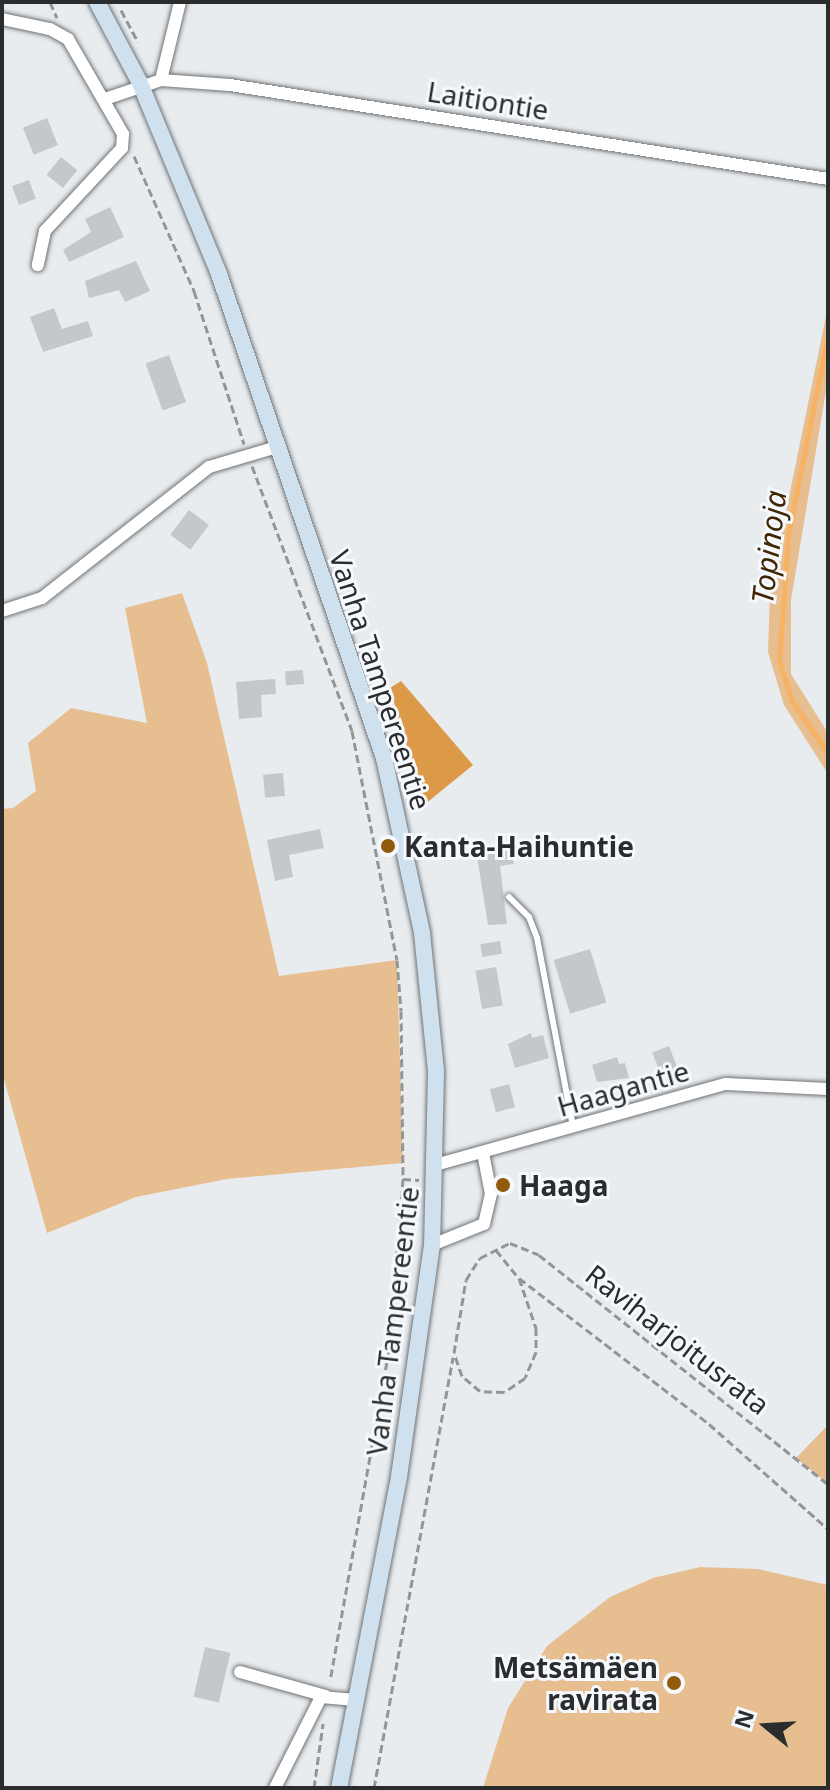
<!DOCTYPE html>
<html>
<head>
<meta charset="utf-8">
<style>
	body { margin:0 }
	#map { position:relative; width:830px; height:1790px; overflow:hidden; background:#e8ecef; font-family:"Noto Sans",sans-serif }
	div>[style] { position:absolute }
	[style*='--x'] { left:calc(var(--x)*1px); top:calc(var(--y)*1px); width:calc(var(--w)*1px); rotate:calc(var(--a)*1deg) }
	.green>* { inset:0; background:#e7be90 }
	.forest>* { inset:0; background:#dc9a48 }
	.stream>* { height:5px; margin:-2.5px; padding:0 2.5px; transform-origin:2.5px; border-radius:2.5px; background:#f7b363 }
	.building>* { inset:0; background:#c4c7cb; transform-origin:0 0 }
	.path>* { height:3px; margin-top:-1.5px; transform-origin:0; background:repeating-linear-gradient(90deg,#939597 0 8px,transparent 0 12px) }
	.roads { filter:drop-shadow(0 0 2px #707376) drop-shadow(0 0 2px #707376) }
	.lane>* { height:6px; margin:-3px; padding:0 3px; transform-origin:3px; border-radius:3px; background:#fff }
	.street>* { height:12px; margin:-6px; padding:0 6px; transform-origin:6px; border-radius:6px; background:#fff }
	.secondary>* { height:16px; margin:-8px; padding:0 8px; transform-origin:8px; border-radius:8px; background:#cfe1ee }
	.dots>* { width:22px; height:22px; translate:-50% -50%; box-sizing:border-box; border:4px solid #f5f9fd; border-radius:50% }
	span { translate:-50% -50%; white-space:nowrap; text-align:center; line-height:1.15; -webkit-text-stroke:6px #f5f9fd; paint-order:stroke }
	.street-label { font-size:28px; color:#2b2c2d }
	.poi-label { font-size:28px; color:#2b2c2d; font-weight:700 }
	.left { translate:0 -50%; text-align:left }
	.right { translate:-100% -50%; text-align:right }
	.water-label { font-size:30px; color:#402602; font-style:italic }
	.frame { position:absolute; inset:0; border:4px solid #2b2c2d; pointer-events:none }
	.north { position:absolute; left:726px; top:1686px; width:80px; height:80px; -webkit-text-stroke:6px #f5f9fd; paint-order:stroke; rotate:288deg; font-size:22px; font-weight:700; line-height:32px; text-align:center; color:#2b2c2d }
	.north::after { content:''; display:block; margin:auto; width:28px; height:36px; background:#2b2c2d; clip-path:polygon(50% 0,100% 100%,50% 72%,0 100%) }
</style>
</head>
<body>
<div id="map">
	<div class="green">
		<div style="clip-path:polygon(828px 306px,828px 379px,791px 600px,791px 674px,828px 733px,828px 774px,784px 705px,768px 652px,770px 590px)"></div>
		<div style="clip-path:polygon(182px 593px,207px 663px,279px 976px,397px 960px,403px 1163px,227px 1179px,136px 1197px,47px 1233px,2px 1072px,2px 809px,13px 808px,36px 791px,28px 743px,71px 708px,147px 723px,125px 608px)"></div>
		<div style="clip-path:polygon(828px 1425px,828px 1484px,796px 1458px)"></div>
		<div style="clip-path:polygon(700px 1567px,758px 1569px,828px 1585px,828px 1788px,483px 1788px,508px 1708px,547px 1646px,610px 1597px,653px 1578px)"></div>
	</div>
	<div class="forest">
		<div style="clip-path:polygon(401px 681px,473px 765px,424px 805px,390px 688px)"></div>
	</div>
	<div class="stream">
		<div style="--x:828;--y:335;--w:205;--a:101.3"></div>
		<div style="--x:788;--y:536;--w:125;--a:94.1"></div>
		<div style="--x:779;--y:661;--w:42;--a:72"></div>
		<div style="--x:792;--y:701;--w:64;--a:55.8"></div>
	</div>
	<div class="building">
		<div style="left:47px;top:118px;width:29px;height:26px;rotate:68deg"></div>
		<div style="left:61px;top:157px;width:21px;height:23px;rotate:39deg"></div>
		<div style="left:29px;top:180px;width:20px;height:18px;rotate:70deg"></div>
		<div style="clip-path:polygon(110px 207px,124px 237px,69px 262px,63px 250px,91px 232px,85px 219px)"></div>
		<div style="clip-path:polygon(136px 261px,150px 291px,125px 302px,119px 290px,89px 298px,85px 281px)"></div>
		<div style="clip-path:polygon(54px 308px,62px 329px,88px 321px,93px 336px,43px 352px,30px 317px)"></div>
		<div style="left:169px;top:355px;width:50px;height:25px;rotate:70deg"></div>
		<div style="left:189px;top:510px;width:25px;height:31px;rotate:37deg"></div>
		<div style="left:303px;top:670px;width:14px;height:18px;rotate:86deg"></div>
		<div style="clip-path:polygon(275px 679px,276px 694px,261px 695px,262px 717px,239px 719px,236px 682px)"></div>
		<div style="left:283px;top:773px;width:23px;height:20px;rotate:85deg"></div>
		<div style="clip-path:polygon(320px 829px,324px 848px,289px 855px,293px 877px,275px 881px,267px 840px)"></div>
		<div style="clip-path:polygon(509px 843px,514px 864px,500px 866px,507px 924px,488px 925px,476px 850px)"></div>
		<div style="left:500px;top:941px;width:13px;height:20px;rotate:81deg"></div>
		<div style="left:590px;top:949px;width:56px;height:38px;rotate:73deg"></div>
		<div style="left:496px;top:967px;width:39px;height:21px;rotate:80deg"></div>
		<div style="clip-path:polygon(531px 1033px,532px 1038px,543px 1035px,549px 1058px,515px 1068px,508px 1044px)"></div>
		<div style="left:669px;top:1046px;width:25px;height:18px;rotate:69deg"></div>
		<div style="clip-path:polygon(617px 1057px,619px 1064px,625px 1063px,629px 1078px,597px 1082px,592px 1065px)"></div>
		<div style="left:509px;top:1084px;width:24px;height:20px;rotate:75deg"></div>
		<div style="left:205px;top:1647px;width:26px;height:51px;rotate:13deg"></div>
	</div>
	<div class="path">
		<div style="--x:50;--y:2;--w:17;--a:66"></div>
		<div style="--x:121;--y:10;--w:36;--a:62"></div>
		<div style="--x:134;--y:156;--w:148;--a:66"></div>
		<div style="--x:194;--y:291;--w:161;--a:71.9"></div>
		<div style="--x:252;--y:466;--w:283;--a:69.3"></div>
		<div style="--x:352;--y:731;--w:233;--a:78.9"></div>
		<div style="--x:397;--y:960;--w:51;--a:85.5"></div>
		<div style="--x:401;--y:1011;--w:168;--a:89.3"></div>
		<div style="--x:403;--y:1179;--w:172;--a:94.7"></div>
		<div style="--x:389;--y:1350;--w:336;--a:100.1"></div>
		<div style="--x:403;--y:1179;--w:16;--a:4"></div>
		<div style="--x:496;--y:1250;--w:36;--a:51"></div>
		<div style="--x:519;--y:1278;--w:240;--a:37.5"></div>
		<div style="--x:709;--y:1424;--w:159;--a:41.4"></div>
		<div style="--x:519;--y:1278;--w:53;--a:71.2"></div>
		<div style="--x:536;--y:1328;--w:24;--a:90"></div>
		<div style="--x:536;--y:1352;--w:28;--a:113"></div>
		<div style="--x:525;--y:1378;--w:25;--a:146"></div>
		<div style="--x:504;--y:1392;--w:24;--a:-178"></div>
		<div style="--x:480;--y:1391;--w:23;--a:-140"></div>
		<div style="--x:462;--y:1376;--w:24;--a:-109"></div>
		<div style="--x:454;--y:1353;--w:74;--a:-80.7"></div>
		<div style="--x:466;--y:1280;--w:26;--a:-58"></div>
		<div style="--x:480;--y:1258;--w:34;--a:-27"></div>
		<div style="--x:510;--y:1243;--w:31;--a:22"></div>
		<div style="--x:539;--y:1255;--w:369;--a:38.4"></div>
		<div style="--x:314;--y:1788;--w:65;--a:-82"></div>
		<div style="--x:374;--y:1788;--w:438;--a:-79.6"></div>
	</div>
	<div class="roads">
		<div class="lane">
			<div style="--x:509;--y:897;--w:28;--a:45"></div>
			<div style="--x:529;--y:917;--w:22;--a:69"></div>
			<div style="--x:537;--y:938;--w:191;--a:79.2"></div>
		</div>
		<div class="street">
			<div style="--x:2;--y:19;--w:49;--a:11.8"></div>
			<div style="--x:50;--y:29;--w:21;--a:29"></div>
			<div style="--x:68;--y:39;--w:110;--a:59.9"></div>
			<div style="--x:123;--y:134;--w:14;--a:94"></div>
			<div style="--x:122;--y:148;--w:113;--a:132.9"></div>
			<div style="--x:45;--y:231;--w:35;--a:102"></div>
			<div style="--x:161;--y:80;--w:80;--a:-76.3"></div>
			<div style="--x:105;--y:99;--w:59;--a:-18.7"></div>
			<div style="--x:161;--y:80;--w:69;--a:4.1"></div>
			<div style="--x:230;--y:85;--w:605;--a:8.93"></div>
			<div style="--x:2;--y:611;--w:42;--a:-18"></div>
			<div style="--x:42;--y:598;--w:212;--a:-38.1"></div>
			<div style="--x:209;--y:467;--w:71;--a:-16.4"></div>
			<div style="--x:435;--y:1165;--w:302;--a:-15.6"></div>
			<div style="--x:726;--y:1084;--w:102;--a:2.8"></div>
			<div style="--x:432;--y:1245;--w:56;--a:-22"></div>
			<div style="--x:484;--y:1224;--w:31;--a:-77"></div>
			<div style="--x:491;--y:1194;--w:42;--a:-101"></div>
			<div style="--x:240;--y:1672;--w:89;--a:15.6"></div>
			<div style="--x:275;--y:1788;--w:102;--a:-63.2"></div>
			<div style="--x:321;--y:1697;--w:35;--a:5"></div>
		</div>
		<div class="secondary">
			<div style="--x:97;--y:2;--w:92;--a:62"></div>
			<div style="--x:140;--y:83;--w:207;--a:67.5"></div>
			<div style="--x:219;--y:274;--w:511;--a:71.18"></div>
			<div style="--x:384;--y:758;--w:179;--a:77.7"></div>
			<div style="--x:422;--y:933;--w:140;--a:84.2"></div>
			<div style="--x:436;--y:1072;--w:173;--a:91.3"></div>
			<div style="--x:432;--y:1245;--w:234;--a:98.1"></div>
			<div style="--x:399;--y:1477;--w:317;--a:100.9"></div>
		</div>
	</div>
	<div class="dots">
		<div style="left:388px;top:846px;background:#905b0d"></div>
		<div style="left:503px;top:1185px;background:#905b0d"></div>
		<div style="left:674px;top:1683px;background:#905b0d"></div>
	</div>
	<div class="street-label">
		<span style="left:488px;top:100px;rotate:9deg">Laitiontie</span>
		<span style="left:381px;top:680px;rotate:72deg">Vanha Tampereentie</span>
		<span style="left:623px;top:1088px;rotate:-16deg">Haagantie</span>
		<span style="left:392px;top:1321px;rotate:-83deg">Vanha Tampereentie</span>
		<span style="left:678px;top:1339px;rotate:38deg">Raviharjoitusrata</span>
	</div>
	<div class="poi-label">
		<span class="left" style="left:404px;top:846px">Kanta-Haihuntie</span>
		<span class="left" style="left:519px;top:1185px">Haaga</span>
		<span class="right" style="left:658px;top:1683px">Metsämäen<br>ravirata</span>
	</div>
	<div class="water-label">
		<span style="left:769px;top:547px;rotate:-83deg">Topinoja</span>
	</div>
	<div class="frame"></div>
	<div class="north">N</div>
</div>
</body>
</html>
